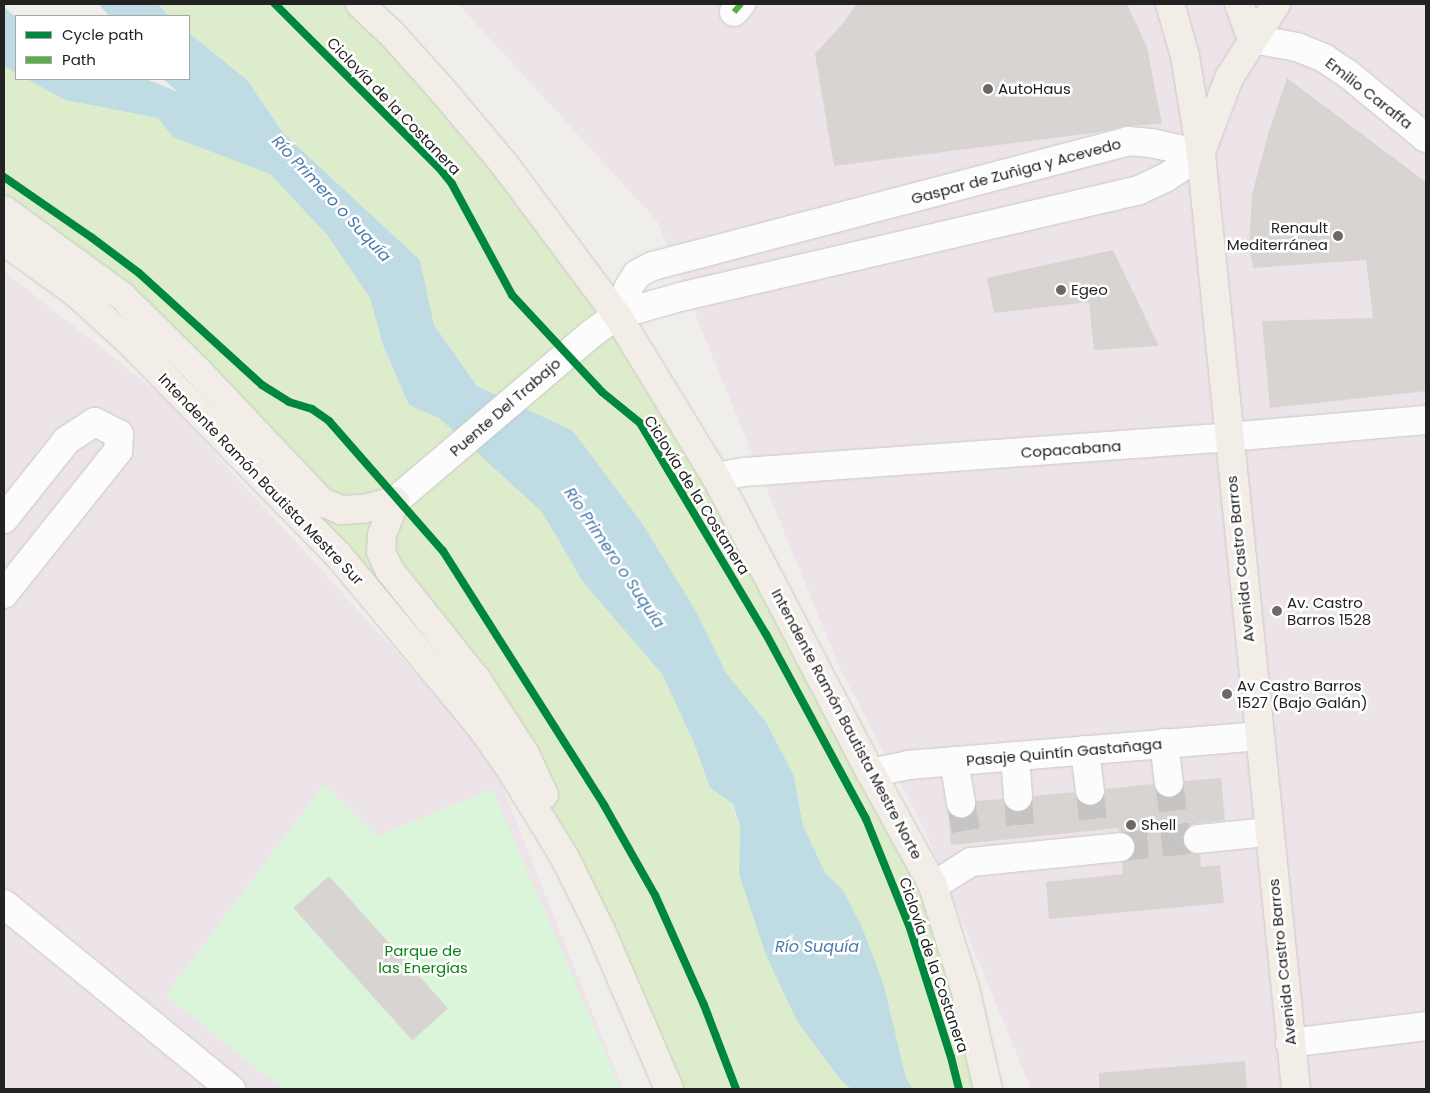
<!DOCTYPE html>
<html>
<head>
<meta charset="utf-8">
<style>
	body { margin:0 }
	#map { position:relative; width:1430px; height:1093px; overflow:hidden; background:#f0eeeb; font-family:Poppins,sans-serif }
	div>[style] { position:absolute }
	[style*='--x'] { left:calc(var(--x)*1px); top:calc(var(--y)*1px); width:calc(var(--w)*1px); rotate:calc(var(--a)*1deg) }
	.industrial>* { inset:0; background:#ede4e9 }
	.grass>* { inset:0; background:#ddeccb }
	.park>* { inset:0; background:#daf5da }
	.water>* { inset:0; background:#bfdbe3 }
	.building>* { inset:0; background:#d7d4d2; transform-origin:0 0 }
	.minor-tunnel>* { height:28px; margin-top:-14px; transform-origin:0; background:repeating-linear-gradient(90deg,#c7c5c3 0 28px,transparent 0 42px) }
	.roads { filter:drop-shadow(0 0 1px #c9c8c7) drop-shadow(0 0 1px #c9c8c7) }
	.minor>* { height:28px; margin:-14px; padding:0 14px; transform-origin:14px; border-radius:14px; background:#fdfcfc }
	.major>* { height:28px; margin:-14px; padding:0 14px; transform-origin:14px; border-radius:14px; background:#f3ede7 }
	.quiet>* { height:6px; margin-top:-3px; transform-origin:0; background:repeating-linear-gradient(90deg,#55b145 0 12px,transparent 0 18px) }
	.cycleway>* { height:8px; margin:-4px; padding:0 4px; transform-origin:4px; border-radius:4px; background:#00873e }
	.dots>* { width:14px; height:14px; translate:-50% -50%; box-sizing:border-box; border:2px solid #fff; border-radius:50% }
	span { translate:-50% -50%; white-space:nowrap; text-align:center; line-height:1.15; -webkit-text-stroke:5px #fff; paint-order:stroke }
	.poi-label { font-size:15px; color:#222 }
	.left { translate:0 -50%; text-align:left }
	.right { translate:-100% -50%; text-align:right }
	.street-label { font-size:15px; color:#222 }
	.park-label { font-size:15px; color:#0c8416 }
	.water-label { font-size:16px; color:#4a7aab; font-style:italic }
	.frame { position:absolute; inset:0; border:5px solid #222; pointer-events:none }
	.legend { position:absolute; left:15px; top:15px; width:175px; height:65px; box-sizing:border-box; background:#fff; border:1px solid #a7a7a7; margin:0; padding:6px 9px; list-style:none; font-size:15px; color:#222 }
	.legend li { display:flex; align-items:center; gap:10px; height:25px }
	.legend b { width:25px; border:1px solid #a7a7a7 }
</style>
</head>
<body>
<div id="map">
	<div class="industrial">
		<div style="clip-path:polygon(458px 4px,1426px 4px,1426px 1089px,1031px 1089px,925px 831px,839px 666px,657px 221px)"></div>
		<div style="clip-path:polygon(4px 271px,161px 395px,489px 753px,623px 1089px,4px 1089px)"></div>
	</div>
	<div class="grass">
		<div style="clip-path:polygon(158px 4px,360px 4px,617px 315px,919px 858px,988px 1089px,913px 1089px,906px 1078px,884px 986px,842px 889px,826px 874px,803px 826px,794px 776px,766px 722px,726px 673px,697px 613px,642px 523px,573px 432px,477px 386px,434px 325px,420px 260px,283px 133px,247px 80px,189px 33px,189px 16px,169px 16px)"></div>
		<div style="clip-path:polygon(4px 66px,16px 73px,16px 79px,27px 79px,65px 100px,158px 118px,173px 137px,270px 174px,328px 236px,370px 298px,383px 345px,409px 405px,439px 418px,542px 512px,583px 582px,662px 674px,694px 743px,710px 788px,732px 804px,740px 826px,739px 874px,840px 1079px,851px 1089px,669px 1089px,565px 858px,339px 556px,4px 241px)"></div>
	</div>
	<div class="park">
		<div style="clip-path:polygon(324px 784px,378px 836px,492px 789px,621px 1089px,282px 1089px,166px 995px)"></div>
	</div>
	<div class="water">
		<div style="clip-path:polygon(99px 4px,158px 4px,169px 16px,109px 16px)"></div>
		<div style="clip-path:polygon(4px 7px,16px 17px,16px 73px,4px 66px)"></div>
		<div style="clip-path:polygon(189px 33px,247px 80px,283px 133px,420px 260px,434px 325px,477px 386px,573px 431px,642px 523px,697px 613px,726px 673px,766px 722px,794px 776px,803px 826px,826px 874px,842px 889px,862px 927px,884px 986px,906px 1078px,913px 1089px,851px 1089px,840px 1079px,797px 1021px,766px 955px,739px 874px,740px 826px,733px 804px,710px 788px,694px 743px,662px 674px,583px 582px,542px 512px,439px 418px,409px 405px,383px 345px,370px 298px,328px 236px,270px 174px,173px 137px,158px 118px,65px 100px,27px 79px,146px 79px,178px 92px,163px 79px,189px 79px)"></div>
	</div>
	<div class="building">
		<div style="clip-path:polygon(857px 4px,1127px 4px,1147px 47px,1162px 124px,1124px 126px,1101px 132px,834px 166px,815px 54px,844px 22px)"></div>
		<div style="clip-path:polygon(1287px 78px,1426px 182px,1426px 391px,1270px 408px,1262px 321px,1373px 318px,1366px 260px,1253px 268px,1249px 248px,1252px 195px,1268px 134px)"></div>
		<div style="clip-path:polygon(1113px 250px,1159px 346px,1094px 350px,1089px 302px,994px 313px,987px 278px)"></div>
		<div style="clip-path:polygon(1221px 778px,1225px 820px,1197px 823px,1189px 826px,1184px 832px,1182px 840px,1186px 848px,1192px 853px,1200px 855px,1201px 867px,1220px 865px,1224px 903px,1049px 919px,1046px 882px,1123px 874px,1122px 862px,1129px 859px,1134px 853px,1135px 845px,1132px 838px,1126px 833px,1119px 831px,1118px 828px,951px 845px,948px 811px,955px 817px,964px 818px,971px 815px,975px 809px,976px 801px,1003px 799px,1005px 806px,1011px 811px,1020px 812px,1027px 810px,1032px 804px,1034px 796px,1074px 792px,1078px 801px,1084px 806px,1091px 806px,1100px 803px,1105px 797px,1106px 789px,1153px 784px,1157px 793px,1162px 797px,1170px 798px,1179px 795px,1184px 789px,1184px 781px)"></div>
		<div style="left:329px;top:876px;width:178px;height:48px;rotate:48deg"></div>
		<div style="clip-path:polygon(1245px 1061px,1247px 1089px,1099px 1089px,1099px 1073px)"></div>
	</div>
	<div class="minor-tunnel">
		<div style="--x:1169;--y:783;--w:59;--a:82.1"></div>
		<div style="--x:1090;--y:791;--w:40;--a:84.3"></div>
		<div style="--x:1018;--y:797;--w:41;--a:85.8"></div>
		<div style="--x:961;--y:803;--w:41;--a:80.1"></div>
		<div style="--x:1120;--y:847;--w:78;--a:-5.9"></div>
	</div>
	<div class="roads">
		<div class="minor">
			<div style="--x:734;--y:12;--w:11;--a:-49"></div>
			<div style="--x:1252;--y:39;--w:46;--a:10.1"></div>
			<div style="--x:1297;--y:47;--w:29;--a:22"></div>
			<div style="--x:1324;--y:58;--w:29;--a:34"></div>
			<div style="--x:1348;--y:74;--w:101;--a:39.4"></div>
			<div style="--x:617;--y:315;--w:30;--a:-67"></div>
			<div style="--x:629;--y:287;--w:15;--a:-58"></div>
			<div style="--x:637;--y:274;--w:18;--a:-27"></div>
			<div style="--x:653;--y:266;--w:491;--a:-14.7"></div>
			<div style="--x:1128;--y:141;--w:23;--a:5"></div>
			<div style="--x:1151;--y:143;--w:51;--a:12.4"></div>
			<div style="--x:716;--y:477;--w:28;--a:-10"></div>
			<div style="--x:744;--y:472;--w:485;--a:-4.1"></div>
			<div style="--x:1228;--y:437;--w:199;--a:-4.9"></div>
			<div style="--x:395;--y:501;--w:257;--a:-40.4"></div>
			<div style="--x:591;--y:334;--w:32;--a:-36"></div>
			<div style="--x:617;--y:315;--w:66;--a:-15.9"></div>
			<div style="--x:680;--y:297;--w:471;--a:-13.1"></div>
			<div style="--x:1139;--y:190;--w:29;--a:-25"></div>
			<div style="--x:1165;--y:178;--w:43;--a:-33.7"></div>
			<div style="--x:4;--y:519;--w:101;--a:-51.4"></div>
			<div style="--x:67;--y:440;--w:33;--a:-33"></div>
			<div style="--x:95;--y:422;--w:27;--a:27"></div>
			<div style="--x:119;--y:434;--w:17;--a:93"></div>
			<div style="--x:118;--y:451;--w:183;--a:128.6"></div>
			<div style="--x:1164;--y:743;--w:40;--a:82.9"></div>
			<div style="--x:1085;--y:750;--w:41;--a:83"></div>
			<div style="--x:1015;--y:756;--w:41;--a:85.8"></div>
			<div style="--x:954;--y:761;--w:43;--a:80.5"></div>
			<div style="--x:871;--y:773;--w:38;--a:-12"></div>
			<div style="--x:908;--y:765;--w:351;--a:-4.7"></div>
			<div style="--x:1198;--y:839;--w:70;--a:-5.7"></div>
			<div style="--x:933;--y:886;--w:45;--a:-32.3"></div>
			<div style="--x:971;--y:862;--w:150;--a:-5.7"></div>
			<div style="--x:4;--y:904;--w:293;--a:39.2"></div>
			<div style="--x:1290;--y:1043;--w:137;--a:-7.1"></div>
		</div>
		<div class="major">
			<div style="--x:360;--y:4;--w:44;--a:43.2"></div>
			<div style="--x:392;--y:34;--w:76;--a:48.2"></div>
			<div style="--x:443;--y:91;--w:97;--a:50"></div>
			<div style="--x:505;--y:165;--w:187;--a:53.3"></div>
			<div style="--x:617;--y:315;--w:190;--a:58.6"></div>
			<div style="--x:716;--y:477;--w:334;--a:62.4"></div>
			<div style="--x:871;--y:773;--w:129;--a:61.2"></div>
			<div style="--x:933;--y:886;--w:107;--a:72.6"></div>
			<div style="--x:965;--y:988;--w:104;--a:77.2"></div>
			<div style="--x:1170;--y:4;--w:54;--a:73.9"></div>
			<div style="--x:1185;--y:56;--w:99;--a:80.7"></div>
			<div style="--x:1201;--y:154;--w:940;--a:84.2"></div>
			<div style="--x:1239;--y:4;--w:37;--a:70"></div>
			<div style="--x:1201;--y:152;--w:79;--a:-69.3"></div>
			<div style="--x:1229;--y:78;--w:88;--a:-57.6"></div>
			<div style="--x:4;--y:210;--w:146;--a:36.1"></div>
			<div style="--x:122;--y:296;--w:107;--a:44.6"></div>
			<div style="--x:198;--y:371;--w:180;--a:46.6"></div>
			<div style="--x:322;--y:502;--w:21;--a:23"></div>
			<div style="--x:341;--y:510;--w:22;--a:-3"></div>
			<div style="--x:363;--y:509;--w:33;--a:-14"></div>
			<div style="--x:4;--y:241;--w:89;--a:35.8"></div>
			<div style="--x:76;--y:293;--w:76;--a:42.3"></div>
			<div style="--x:132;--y:344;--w:296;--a:45.7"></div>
			<div style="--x:339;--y:556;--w:221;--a:50.3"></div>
			<div style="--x:480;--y:726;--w:48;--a:54.3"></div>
			<div style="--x:508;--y:765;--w:109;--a:58.5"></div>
			<div style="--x:565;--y:858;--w:81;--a:63.7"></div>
			<div style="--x:601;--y:931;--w:172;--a:66.7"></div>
			<div style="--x:395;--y:501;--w:36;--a:111"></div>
			<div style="--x:382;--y:535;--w:17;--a:93"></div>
			<div style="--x:381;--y:552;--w:21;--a:65"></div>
			<div style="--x:390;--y:571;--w:139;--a:51.4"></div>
			<div style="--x:477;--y:680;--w:88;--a:57"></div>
			<div style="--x:525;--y:754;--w:45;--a:65.1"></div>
		</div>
	</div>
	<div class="quiet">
		<div style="--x:734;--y:12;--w:11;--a:-49"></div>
	</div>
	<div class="cycleway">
		<div style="--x:275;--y:4;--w:233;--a:45"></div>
		<div style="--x:440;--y:169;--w:19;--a:51"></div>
		<div style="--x:452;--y:184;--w:126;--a:61.6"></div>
		<div style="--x:512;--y:295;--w:132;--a:47.1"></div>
		<div style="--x:602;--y:392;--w:49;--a:39.2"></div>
		<div style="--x:640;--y:423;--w:246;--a:59.2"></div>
		<div style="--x:766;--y:634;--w:210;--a:61.6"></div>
		<div style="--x:866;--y:819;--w:118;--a:68"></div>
		<div style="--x:910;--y:928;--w:135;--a:72.4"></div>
		<div style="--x:951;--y:1057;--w:33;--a:76"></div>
		<div style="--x:4;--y:177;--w:106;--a:34.6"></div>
		<div style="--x:91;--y:237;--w:60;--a:36.9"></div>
		<div style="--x:139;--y:273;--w:166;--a:42.3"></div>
		<div style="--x:262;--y:385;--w:32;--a:32"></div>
		<div style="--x:289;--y:402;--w:24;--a:17"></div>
		<div style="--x:312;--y:409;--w:21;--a:35"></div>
		<div style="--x:329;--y:421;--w:173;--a:48.8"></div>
		<div style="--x:443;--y:551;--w:301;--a:57.6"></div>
		<div style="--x:604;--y:805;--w:103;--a:60.5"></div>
		<div style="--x:655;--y:895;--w:120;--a:66"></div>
		<div style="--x:704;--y:1005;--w:90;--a:69.1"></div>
	</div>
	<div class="dots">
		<div style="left:988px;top:89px;background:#6a6968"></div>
		<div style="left:1338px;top:236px;background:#6a6968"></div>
		<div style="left:1061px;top:290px;background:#6a6968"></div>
		<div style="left:1277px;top:611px;background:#6a6968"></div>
		<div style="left:1227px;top:694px;background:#6a6968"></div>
		<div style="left:1131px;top:825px;background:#6a6968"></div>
	</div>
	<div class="poi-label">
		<span class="left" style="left:998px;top:89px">AutoHaus</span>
		<span class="right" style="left:1328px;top:236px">Renault<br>Mediterránea</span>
		<span class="left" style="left:1071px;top:290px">Egeo</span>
		<span class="left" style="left:1287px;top:611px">Av. Castro<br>Barros 1528</span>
		<span class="left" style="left:1237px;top:694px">Av Castro Barros<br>1527 (Bajo Galán)</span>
		<span class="left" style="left:1141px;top:825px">Shell</span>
	</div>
	<div class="street-label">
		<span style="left:1369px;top:93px;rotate:38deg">Emilio Caraffa</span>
		<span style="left:394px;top:106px;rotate:46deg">Ciclovía de la Costanera</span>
		<span style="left:1016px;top:171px;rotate:-15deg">Gaspar de Zuñiga y Acevedo</span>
		<span style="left:505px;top:407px;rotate:-41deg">Puente Del Trabajo</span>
		<span style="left:1071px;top:449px;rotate:-4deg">Copacabana</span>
		<span style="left:261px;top:479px;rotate:46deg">Intendente Ramón Bautista Mestre Sur</span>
		<span style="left:697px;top:495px;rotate:58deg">Ciclovía de la Costanera</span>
		<span style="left:1240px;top:559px;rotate:-96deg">Avenida Castro Barros</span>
		<span style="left:847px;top:724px;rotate:62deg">Intendente Ramón Bautista Mestre Norte</span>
		<span style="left:1064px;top:752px;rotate:-5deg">Pasaje Quintín Gastañaga</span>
		<span style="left:1282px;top:962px;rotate:-96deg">Avenida Castro Barros</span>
		<span style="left:934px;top:965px;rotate:71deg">Ciclovía de la Costanera</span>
	</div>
	<div class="park-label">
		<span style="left:423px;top:959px">Parque de<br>las Energías</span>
	</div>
	<div class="water-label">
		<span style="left:331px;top:199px;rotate:47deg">Río Primero o Suquía</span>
		<span style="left:614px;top:558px;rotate:56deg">Río Primero o Suquía</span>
		<span style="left:817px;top:947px">Río Suquía</span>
	</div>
	<div class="frame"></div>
	<ul class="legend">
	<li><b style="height:6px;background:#00873e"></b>Cycle path</li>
	<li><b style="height:6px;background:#55b145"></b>Path</li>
	</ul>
</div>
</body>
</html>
